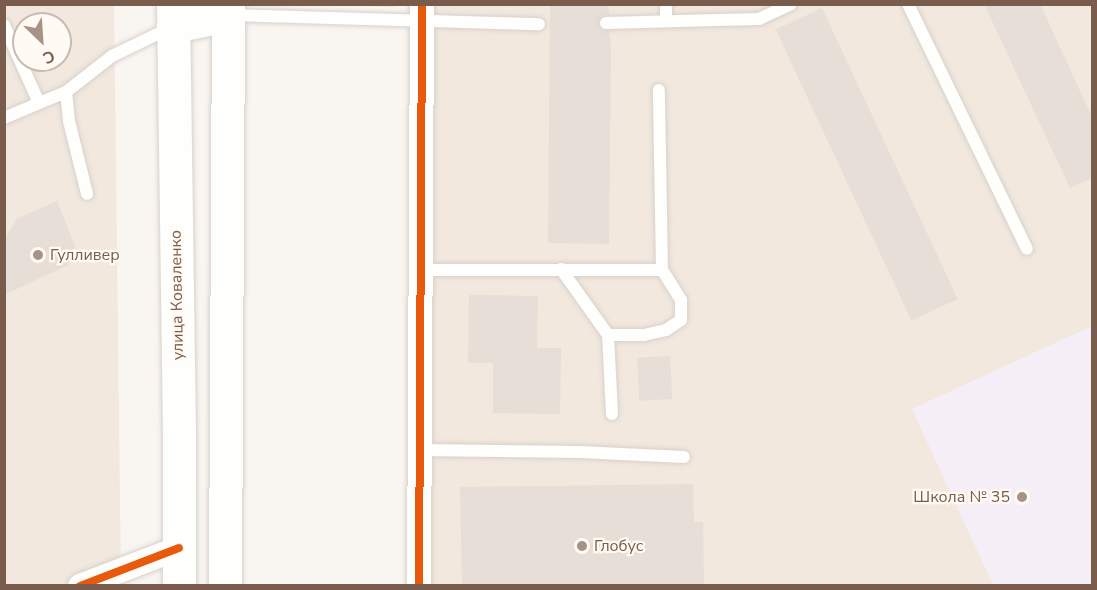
<!DOCTYPE html>
<html>
<head>
<meta charset="utf-8">
<style>
	body { margin:0 }
	#map { position:relative; width:1097px; height:590px; overflow:hidden; background:#f9f5f0; font-family:"Nunito Sans",sans-serif }
	div>[style] { position:absolute }
	[style*='--x'] { left:calc(var(--x)*1px); top:calc(var(--y)*1px); width:calc(var(--w)*1px); rotate:calc(var(--a)*1deg) }
	.residential>* { inset:0; background:#f2e8de; transform-origin:0 0 }
	.education>* { inset:0; background:#f6eef6 }
	.green>* { inset:0; background:#e7f0db }
	.building>* { inset:0; background:#e6ded7; transform-origin:0 0 }
	.roads { filter:drop-shadow(0 0 2px #d7d1cb) drop-shadow(0 0 2px #d7d1cb) }
	.lane>* { height:12px; margin:-6px; padding:0 6px; transform-origin:6px; border-radius:6px; background:#fefefd }
	.street>* { height:24px; margin:-12px; padding:0 12px; transform-origin:12px; border-radius:12px; background:#fefefd }
	.secondary>* { height:33px; margin:-16.5px; padding:0 16.5px; transform-origin:16.5px; border-radius:16.5px; background:#fefefd }
	.cycleway>* { height:8px; margin:-4px; padding:0 4px; transform-origin:4px; border-radius:4px; background:#e8590c }
	.dots>* { width:16px; height:16px; translate:-50% -50%; box-sizing:border-box; border:3px solid #fffaf3; border-radius:50% }
	span { translate:-50% -50%; white-space:nowrap; text-align:center; line-height:1.15; -webkit-text-stroke:4.5px #fffaf3; paint-order:stroke }
	.poi-label { font-size:16px; color:#7a5c4d }
	.left { translate:0 -50%; text-align:left }
	.right { translate:-100% -50%; text-align:right }
	.street-label { font-size:16px; color:#7a5c4d }
	.frame { position:absolute; inset:0; border:6px solid #7a5c4d; pointer-events:none }
	.north { position:absolute; left:12px; top:12px; width:60px; height:60px; box-sizing:border-box; background:#fffaf3; border:2px solid #cabbb1; border-radius:50%; rotate:155deg; font-size:16px; font-weight:700; line-height:24px; text-align:center; color:#7a5c4d }
	.north::after { content:''; display:block; margin:auto; width:21px; height:27px; background:#a69286; clip-path:polygon(50% 0,100% 100%,50% 72%,0 100%) }
</style>
</head>
<body>
<div id="map">
	<div class="residential">
		<div style="clip-path:polygon(evenodd,4px 5px,114px 5px,121px 585px,5px 585px,4px 5px,24px 24px,60px 24px,60px 60px,24px 60px,24px 24px)"></div>
		<div style="left:431px;top:5px;width:661px;height:581px"></div>
	</div>
	<div class="education">
		<div style="clip-path:polygon(1092px 326px,1092px 585px,993px 585px,912px 409px)"></div>
	</div>
	<div class="green">
		<div style="clip-path:polygon(256px 5px,398px 5px,393px 7px)"></div>
	</div>
	<div class="building">
		<div style="clip-path:polygon(550px 4px,608px 4px,609px 15px,601px 16px,598px 23px,602px 30px,609px 31px,611px 47px,609px 244px,548px 243px)"></div>
		<div style="clip-path:polygon(984px 4px,1040px 4px,1092px 117px,1092px 178px,1070px 188px)"></div>
		<div style="left:822px;top:8px;width:321px;height:51px;rotate:65deg"></div>
		<div style="clip-path:polygon(57px 201px,75px 246px,68px 265px,4px 295px,4px 239px,17px 219px)"></div>
		<div style="clip-path:polygon(469px 295px,538px 296px,537px 348px,561px 348px,560px 414px,493px 413px,493px 363px,468px 363px)"></div>
		<div style="left:670px;top:356px;width:43px;height:33px;rotate:87deg"></div>
		<div style="clip-path:polygon(693px 484px,694px 522px,703px 522px,704px 585px,462px 585px,460px 487px)"></div>
	</div>
	<div class="roads">
		<div class="lane">
			<div style="--x:908;--y:4;--w:272;--a:64.1"></div>
			<div style="--x:230;--y:15;--w:309;--a:1.7"></div>
			<div style="--x:666;--y:21;--w:17;--a:-90"></div>
			<div style="--x:606;--y:23;--w:153;--a:-1.5"></div>
			<div style="--x:759;--y:19;--w:35;--a:-25"></div>
			<div style="--x:4;--y:25;--w:85;--a:65.8"></div>
			<div style="--x:39;--y:103;--w:29;--a:-22"></div>
			<div style="--x:66;--y:92;--w:58;--a:-38"></div>
			<div style="--x:112;--y:56;--w:67;--a:-25.8"></div>
			<div style="--x:66;--y:92;--w:29;--a:84"></div>
			<div style="--x:69;--y:121;--w:75;--a:76.1"></div>
			<div style="--x:4;--y:118;--w:38;--a:-23"></div>
			<div style="--x:561;--y:269;--w:81;--a:54.5"></div>
			<div style="--x:608;--y:335;--w:79;--a:87.1"></div>
			<div style="--x:421;--y:270;--w:241;--a:0"></div>
			<div style="--x:662;--y:270;--w:180;--a:-91"></div>
			<div style="--x:608;--y:335;--w:36;--a:0"></div>
			<div style="--x:644;--y:335;--w:23;--a:-13"></div>
			<div style="--x:666;--y:330;--w:18;--a:-34"></div>
			<div style="--x:681;--y:320;--w:20;--a:-90"></div>
			<div style="--x:681;--y:300;--w:36;--a:-122"></div>
			<div style="--x:420;--y:450;--w:160;--a:0.7"></div>
			<div style="--x:580;--y:452;--w:104;--a:2.8"></div>
		</div>
		<div class="street">
			<div style="--x:80;--y:586;--w:106;--a:-21"></div>
			<div style="--x:419;--y:586;--w:582;--a:-89.7"></div>
		</div>
		<div class="secondary">
			<div style="--x:173;--y:4;--w:427;--a:89.2"></div>
			<div style="--x:179;--y:431;--w:155;--a:90"></div>
			<div style="--x:173;--y:26;--w:56;--a:-11.3"></div>
			<div style="--x:225;--y:586;--w:582;--a:-89.7"></div>
		</div>
	</div>
	<div class="cycleway">
		<div style="--x:80;--y:586;--w:106;--a:-21"></div>
		<div style="--x:419;--y:586;--w:582;--a:-89.7"></div>
	</div>
	<div class="dots">
		<div style="left:38px;top:255px;background:#a69286"></div>
		<div style="left:1022px;top:497px;background:#a69286"></div>
		<div style="left:582px;top:546px;background:#a69286"></div>
	</div>
	<div class="poi-label">
		<span class="left" style="left:50px;top:255px">Гулливер</span>
		<span class="right" style="left:1010px;top:497px">Школа № 35</span>
		<span class="left" style="left:594px;top:546px">Глобус</span>
	</div>
	<div class="street-label">
		<span style="left:177px;top:295px;rotate:-91deg">улица Коваленко</span>
	</div>
	<div class="frame"></div>
	<div class="north">С</div>
</div>
</body>
</html>
